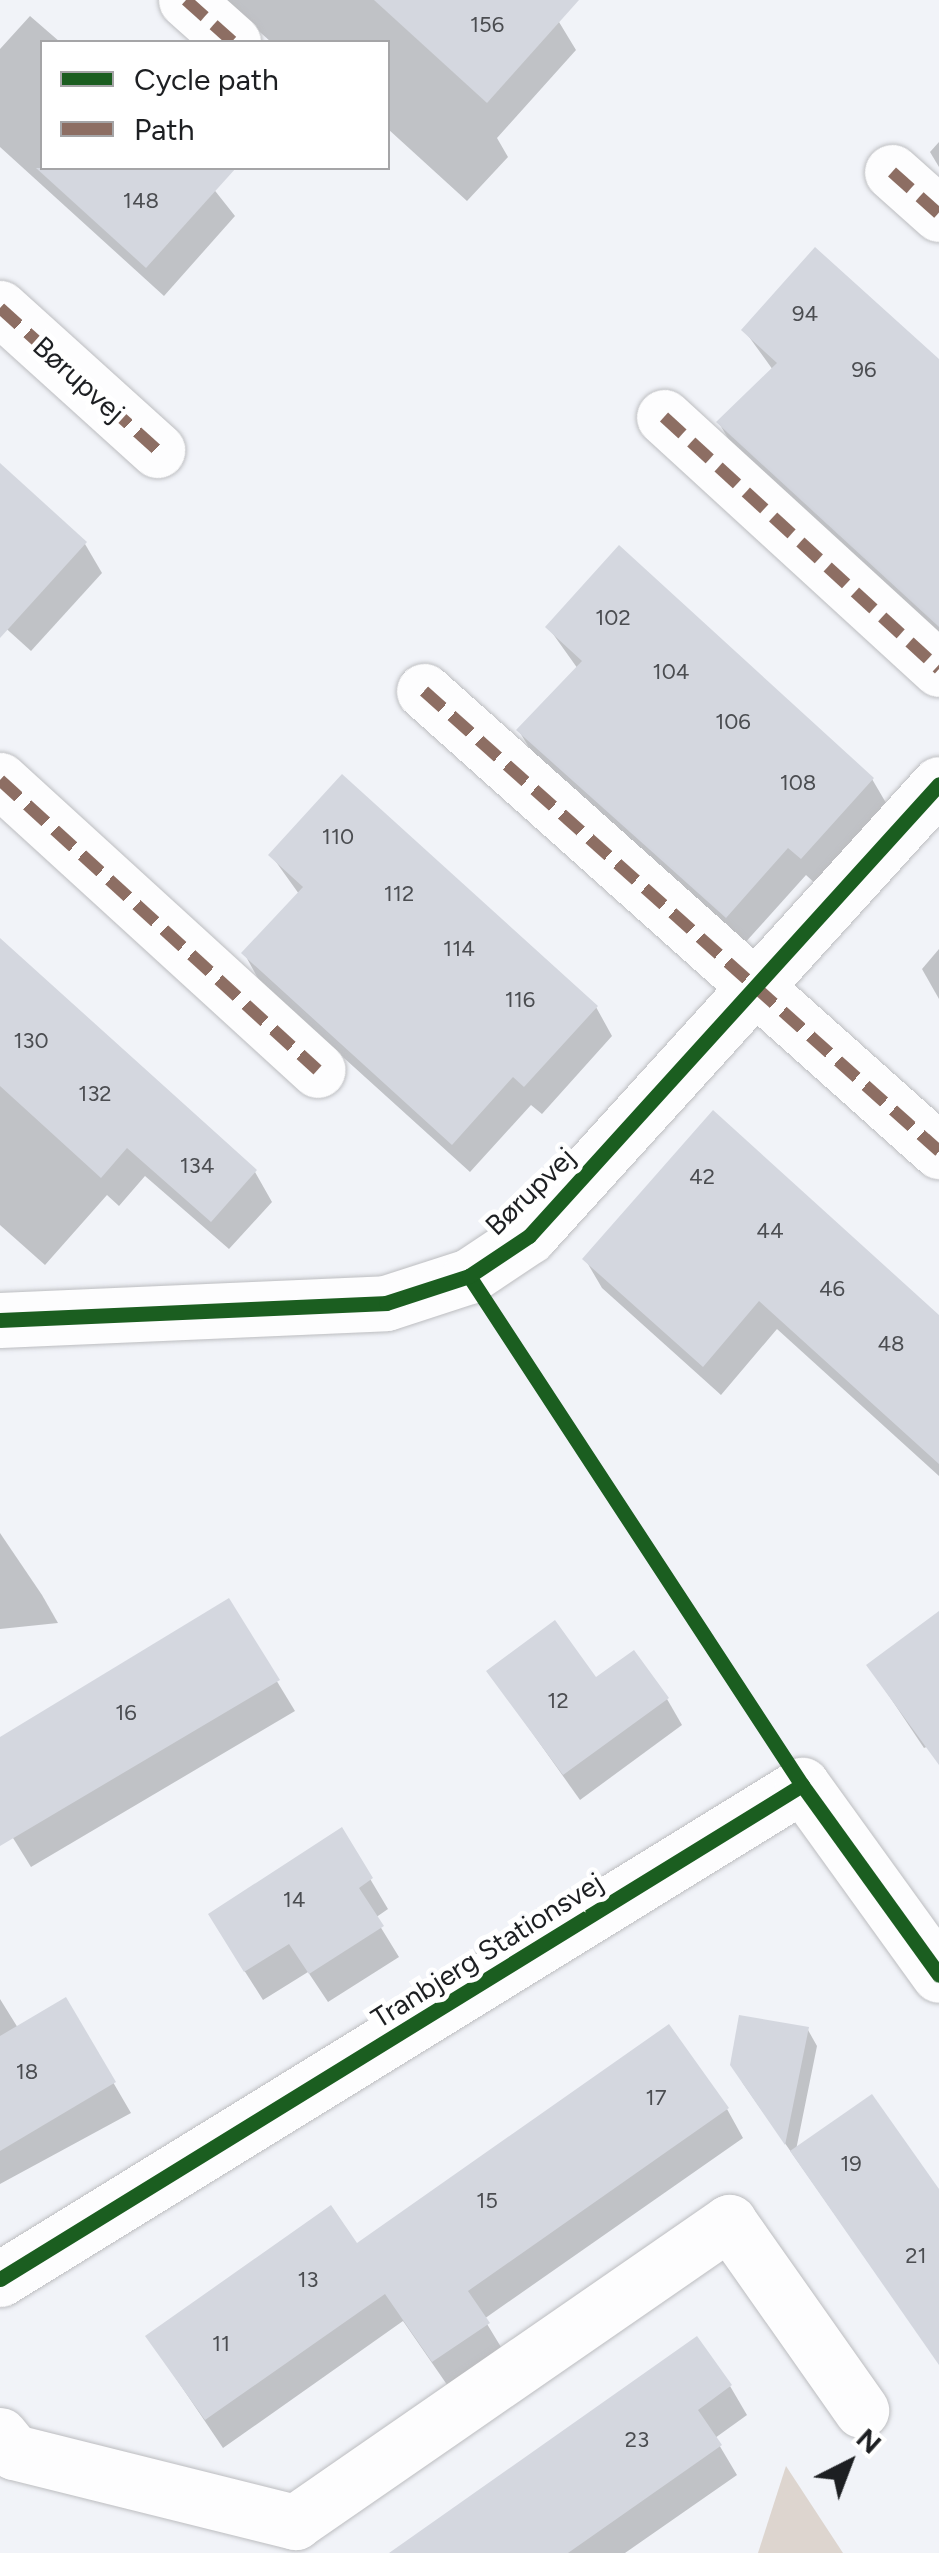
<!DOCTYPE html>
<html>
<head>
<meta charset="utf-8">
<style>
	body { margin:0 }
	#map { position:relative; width:939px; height:2553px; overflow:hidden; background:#f1f3f8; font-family:Figtree,sans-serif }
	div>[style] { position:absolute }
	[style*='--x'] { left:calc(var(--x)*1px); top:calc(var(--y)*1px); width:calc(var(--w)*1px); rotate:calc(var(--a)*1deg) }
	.green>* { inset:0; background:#ddd5cf }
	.shadow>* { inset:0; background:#0003 }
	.building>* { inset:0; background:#d4d7df }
	.roads { filter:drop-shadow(0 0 2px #bcbdc0) drop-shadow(0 0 2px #bcbdc0) }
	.minor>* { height:55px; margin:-27.5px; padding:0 27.5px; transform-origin:27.5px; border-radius:27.5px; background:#fdfdfe }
	.quiet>* { height:12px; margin-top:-6px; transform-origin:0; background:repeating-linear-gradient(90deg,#8d6e63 0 25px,transparent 0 37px) }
	.cycleway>* { height:15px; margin:-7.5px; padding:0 7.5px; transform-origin:7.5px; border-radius:7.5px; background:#1b5e20 }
	span { translate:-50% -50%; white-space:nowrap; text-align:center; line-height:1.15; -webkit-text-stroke:10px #fff; paint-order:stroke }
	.number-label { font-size:22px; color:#4b4d51 }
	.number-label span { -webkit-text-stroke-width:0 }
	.street-label { font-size:28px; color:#1d1f22 }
	.legend { position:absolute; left:40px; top:40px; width:350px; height:130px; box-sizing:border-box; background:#fff; border:2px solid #a5a5a7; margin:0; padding:12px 18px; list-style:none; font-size:30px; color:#1d1f22 }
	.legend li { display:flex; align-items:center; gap:20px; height:50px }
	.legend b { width:50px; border:2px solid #a5a5a7 }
	.north { position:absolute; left:799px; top:2413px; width:100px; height:100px; -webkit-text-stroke:8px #fff; paint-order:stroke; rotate:42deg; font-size:28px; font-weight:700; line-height:40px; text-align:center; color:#1d1f22 }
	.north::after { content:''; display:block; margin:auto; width:35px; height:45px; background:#1d1f22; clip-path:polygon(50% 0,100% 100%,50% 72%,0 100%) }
</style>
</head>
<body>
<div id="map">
	<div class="green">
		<div style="clip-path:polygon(786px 2466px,843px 2553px,758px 2553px)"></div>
	</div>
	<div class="shadow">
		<div style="clip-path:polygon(224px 0,535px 0,559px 22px,576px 50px,497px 138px,508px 157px,467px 201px,388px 129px,388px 42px,271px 42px)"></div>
		<div style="clip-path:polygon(30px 16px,60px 42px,42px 42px,42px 168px,197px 168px,235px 216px,164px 296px,0 147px,0 49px)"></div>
		<div style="clip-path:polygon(939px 142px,939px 167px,930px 152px)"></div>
		<div style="clip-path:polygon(744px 330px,939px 363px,939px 638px,736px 452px,719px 423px,773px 370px)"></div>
		<div style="clip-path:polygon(0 467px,85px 544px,102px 573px,31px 651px,0 623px)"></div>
		<div style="clip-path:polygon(548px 627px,872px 779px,889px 808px,818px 886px,806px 875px,743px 945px,536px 759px,519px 731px,578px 669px)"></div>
		<div style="clip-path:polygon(271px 855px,596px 1007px,612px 1036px,542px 1114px,531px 1105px,470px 1172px,260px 982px,244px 953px,299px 894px)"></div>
		<div style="clip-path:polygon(0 941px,255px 1172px,272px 1202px,229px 1249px,145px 1176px,119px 1206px,107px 1195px,45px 1265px,0 1225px)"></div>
		<div style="clip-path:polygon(939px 949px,939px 999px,922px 969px)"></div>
		<div style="clip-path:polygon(585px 1259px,939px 1319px,939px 1476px,777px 1329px,721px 1395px,602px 1288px)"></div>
		<div style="clip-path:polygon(0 1533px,42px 1595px,58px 1623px,0 1629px)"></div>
		<div style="clip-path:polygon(228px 1601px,295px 1711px,31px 1867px,0 1817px,0 1740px)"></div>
		<div style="clip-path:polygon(939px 1614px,939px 1742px,924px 1748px,869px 1666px)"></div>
		<div style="clip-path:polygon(489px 1672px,596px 1680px,667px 1699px,682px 1725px,580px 1800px)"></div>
		<div style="clip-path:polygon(341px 1830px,388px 1909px,375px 1918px,399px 1957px,328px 2002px,308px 1972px,263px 2000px,228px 1945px)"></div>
		<div style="clip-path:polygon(0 1999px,18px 2028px,65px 2000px,131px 2113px,0 2184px)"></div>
		<div style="clip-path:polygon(808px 2030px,817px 2046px,796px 2150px,939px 2194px,939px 2363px,742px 2082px)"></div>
		<div style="clip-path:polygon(727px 2109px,743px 2138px,484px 2319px,504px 2352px,450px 2389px,403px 2321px,223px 2448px,148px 2337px,357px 2246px)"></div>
		<div style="clip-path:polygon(730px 2386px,747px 2415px,715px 2438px,737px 2475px,625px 2553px,423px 2553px)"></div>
	</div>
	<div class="building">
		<div style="clip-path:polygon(374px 0,579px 0,487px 103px)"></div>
		<div style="clip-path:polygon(36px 168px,236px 168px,146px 268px)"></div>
		<div style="clip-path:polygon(815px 247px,939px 359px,939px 627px,716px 422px,777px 363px,741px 330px)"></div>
		<div style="clip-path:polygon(0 463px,87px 542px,0 638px)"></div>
		<div style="clip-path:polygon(619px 545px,874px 778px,801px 859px,788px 848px,726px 918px,516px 730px,582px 661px,545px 627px)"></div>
		<div style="clip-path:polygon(342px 774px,598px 1006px,524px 1087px,513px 1077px,452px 1145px,241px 953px,303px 887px,268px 855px)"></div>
		<div style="clip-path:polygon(0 938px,257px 1170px,211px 1222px,127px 1148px,101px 1178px,0 1086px)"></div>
		<div style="clip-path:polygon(713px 1110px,939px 1315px,939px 1464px,759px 1301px,703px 1367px,582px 1259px)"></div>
		<div style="clip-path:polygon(229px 1598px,280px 1680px,0 1846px,0 1737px)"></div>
		<div style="clip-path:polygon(939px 1611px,939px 1765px,866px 1665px)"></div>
		<div style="clip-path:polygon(555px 1620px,596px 1677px,634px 1650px,669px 1698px,563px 1775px,486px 1671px)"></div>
		<div style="clip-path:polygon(342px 1827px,373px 1878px,359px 1888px,384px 1926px,309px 1974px,289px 1944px,244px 1972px,208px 1914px)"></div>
		<div style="clip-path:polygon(66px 1997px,116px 2082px,0 2151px,0 2036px)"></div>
		<div style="clip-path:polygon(739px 2015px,809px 2027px,785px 2145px,730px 2065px)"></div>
		<div style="clip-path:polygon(669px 2024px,729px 2108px,468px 2291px,490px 2323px,432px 2362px,385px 2294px,205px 2420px,145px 2336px,331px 2205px,357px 2243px)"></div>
		<div style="clip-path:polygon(872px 2094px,939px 2189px,939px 2365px,790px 2151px)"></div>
		<div style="clip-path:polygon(697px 2336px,732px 2385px,698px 2410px,722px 2445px,568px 2553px,389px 2553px)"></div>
	</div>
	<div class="roads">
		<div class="minor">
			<div style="--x:186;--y:0;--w:63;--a:41.8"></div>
			<div style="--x:892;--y:172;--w:63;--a:41.8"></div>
			<div style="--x:0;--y:308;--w:212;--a:42.1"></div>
			<div style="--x:664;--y:417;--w:373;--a:42.5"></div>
			<div style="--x:424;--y:691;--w:691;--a:41.77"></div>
			<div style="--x:0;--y:780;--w:430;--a:42.4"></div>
			<div style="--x:0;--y:1320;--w:386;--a:-2.5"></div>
			<div style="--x:386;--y:1303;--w:87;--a:-18"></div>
			<div style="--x:469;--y:1276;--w:72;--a:-33.7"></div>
			<div style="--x:529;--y:1236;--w:610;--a:-47.79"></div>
			<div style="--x:0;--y:2279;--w:942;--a:-31.63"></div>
			<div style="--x:802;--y:1785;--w:234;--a:54.2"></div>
			<div style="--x:0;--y:2435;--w:22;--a:51"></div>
			<div style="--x:14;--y:2452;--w:290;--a:14"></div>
			<div style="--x:295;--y:2522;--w:528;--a:-34.65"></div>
			<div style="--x:729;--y:2222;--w:230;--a:54.9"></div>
		</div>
	</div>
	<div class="quiet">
		<div style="--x:186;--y:0;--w:63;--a:41.8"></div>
		<div style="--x:892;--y:172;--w:63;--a:41.8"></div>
		<div style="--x:0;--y:308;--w:212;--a:42.1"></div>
		<div style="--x:664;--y:417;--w:373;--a:42.5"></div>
		<div style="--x:424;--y:691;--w:691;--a:41.77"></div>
		<div style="--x:0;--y:780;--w:430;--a:42.4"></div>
	</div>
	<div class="cycleway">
		<div style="--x:469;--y:1276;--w:608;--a:56.81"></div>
		<div style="--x:0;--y:1320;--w:386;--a:-2.5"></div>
		<div style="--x:386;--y:1303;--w:87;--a:-18"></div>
		<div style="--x:469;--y:1276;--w:72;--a:-33.7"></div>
		<div style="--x:529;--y:1236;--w:610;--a:-47.79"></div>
		<div style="--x:0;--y:2279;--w:942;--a:-31.63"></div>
		<div style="--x:802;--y:1785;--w:234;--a:54.2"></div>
	</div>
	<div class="number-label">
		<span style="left:487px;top:25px">156</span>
		<span style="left:141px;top:201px">148</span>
		<span style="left:805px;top:314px">94</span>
		<span style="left:864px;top:370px">96</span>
		<span style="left:613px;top:618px">102</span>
		<span style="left:671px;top:672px">104</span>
		<span style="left:733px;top:722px">106</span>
		<span style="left:798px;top:783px">108</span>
		<span style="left:338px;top:837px">110</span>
		<span style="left:399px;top:894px">112</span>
		<span style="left:459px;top:949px">114</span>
		<span style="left:520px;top:1000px">116</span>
		<span style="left:31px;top:1041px">130</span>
		<span style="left:95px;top:1094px">132</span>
		<span style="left:197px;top:1166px">134</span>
		<span style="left:702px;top:1177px">42</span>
		<span style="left:770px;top:1231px">44</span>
		<span style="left:832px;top:1289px">46</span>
		<span style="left:891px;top:1344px">48</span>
		<span style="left:558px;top:1701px">12</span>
		<span style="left:126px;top:1713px">16</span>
		<span style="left:294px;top:1900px">14</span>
		<span style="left:27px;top:2072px">18</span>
		<span style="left:656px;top:2098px">17</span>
		<span style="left:851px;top:2164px">19</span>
		<span style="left:487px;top:2201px">15</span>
		<span style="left:916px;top:2256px">21</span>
		<span style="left:308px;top:2280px">13</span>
		<span style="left:221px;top:2344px">11</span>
		<span style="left:637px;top:2440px">23</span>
	</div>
	<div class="street-label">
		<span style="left:79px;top:379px;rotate:42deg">Børupvej</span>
		<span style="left:530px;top:1191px;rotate:-44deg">Børupvej</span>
		<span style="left:487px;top:1950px;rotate:-32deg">Tranbjerg Stationsvej</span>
	</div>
	<ul class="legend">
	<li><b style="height:12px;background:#1b5e20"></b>Cycle path</li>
	<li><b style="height:12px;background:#8d6e63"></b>Path</li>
	</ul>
	<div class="north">N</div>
</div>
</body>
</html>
